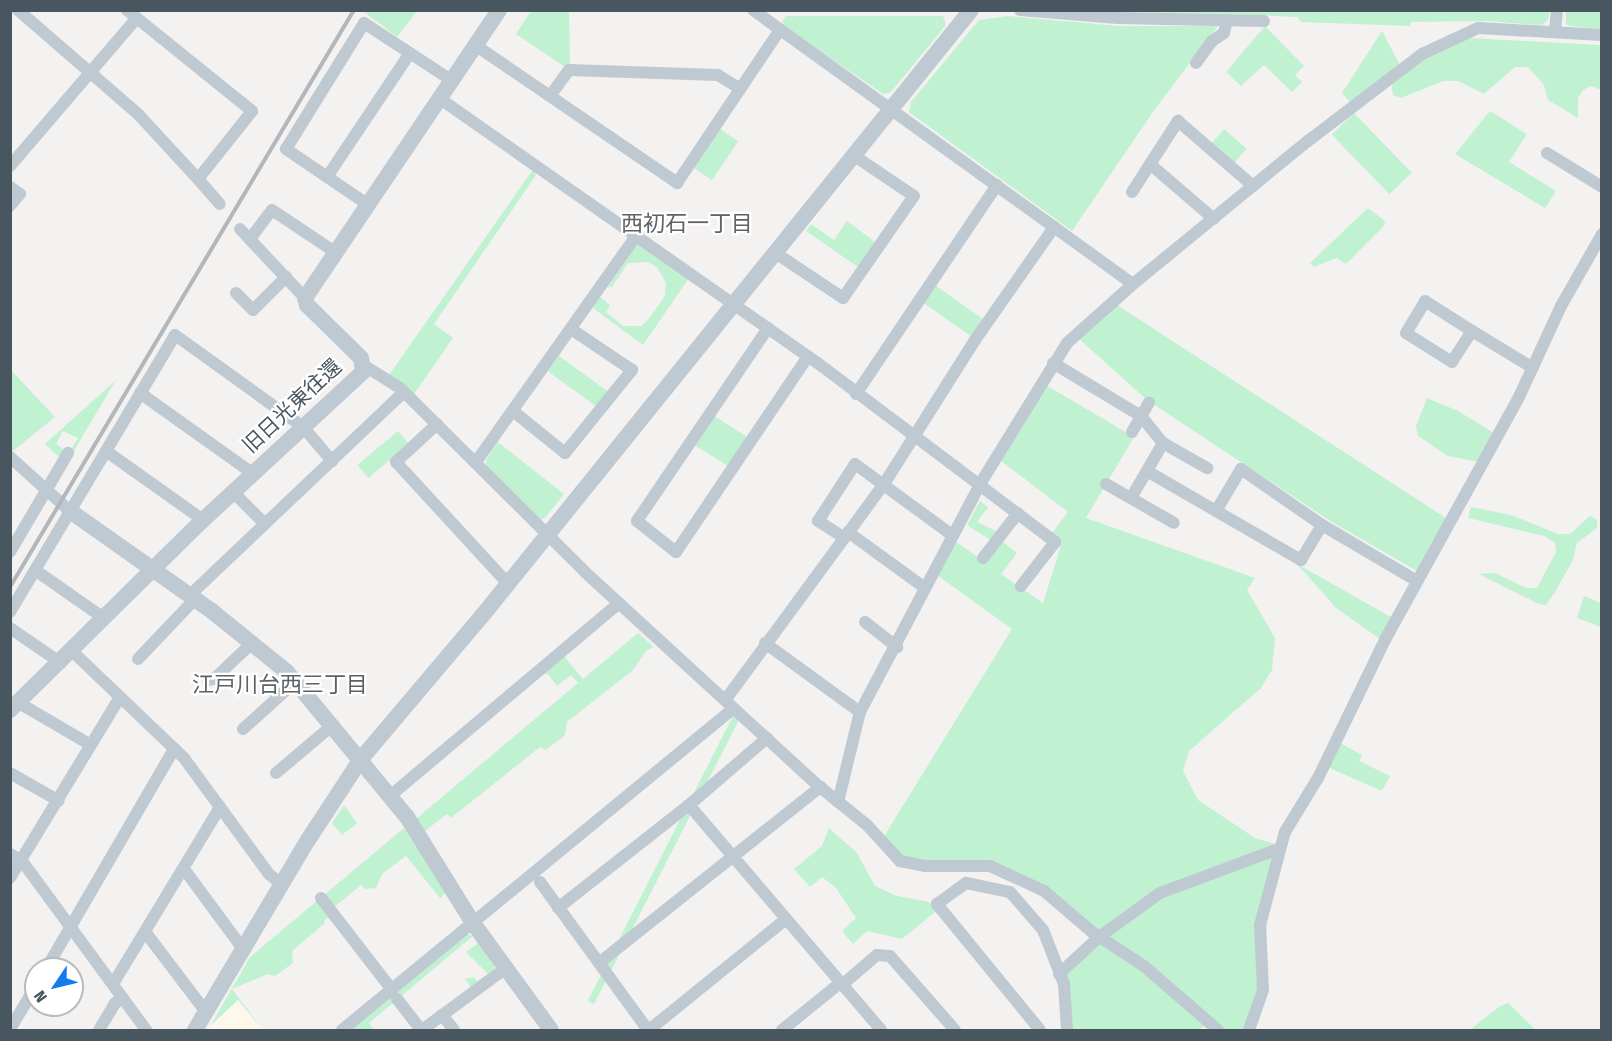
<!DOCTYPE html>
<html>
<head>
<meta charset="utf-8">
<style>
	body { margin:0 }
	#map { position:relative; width:1612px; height:1041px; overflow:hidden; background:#f4f1f1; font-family:"Fira Sans Condensed","Noto Sans JP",sans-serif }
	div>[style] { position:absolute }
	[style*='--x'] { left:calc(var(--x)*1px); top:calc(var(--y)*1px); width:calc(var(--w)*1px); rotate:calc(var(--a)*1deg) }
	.commercial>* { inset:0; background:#fdf7ec }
	.green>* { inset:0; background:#c0f1d1; transform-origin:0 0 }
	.minor>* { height:12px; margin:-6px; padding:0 6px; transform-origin:6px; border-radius:6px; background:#bfc9d1 }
	.tertiary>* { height:16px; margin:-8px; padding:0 8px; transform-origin:8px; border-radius:8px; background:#bfc9d1 }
	.rail>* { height:4px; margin:-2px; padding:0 2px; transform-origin:2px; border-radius:2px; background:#b3b7bc }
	span { translate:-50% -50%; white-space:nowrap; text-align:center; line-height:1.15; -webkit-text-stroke:4.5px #fff; paint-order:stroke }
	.street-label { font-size:21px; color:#485660 }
	.neighbourhood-label { font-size:22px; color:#5d6266 }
	.frame { position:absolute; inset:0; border:12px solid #485660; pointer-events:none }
	.north { position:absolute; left:24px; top:957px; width:60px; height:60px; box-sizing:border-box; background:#fff; border:2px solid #b6bbbf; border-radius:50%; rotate:235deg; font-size:16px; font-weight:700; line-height:24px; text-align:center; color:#485660 }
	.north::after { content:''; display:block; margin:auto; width:21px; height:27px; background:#147beb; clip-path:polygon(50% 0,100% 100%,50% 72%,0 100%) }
</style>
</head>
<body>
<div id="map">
	<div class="commercial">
		<div style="clip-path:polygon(232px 989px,263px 1030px,208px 1030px)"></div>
	</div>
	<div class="green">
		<div style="clip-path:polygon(363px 11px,363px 10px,417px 11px,397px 37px)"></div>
		<div style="clip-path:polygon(531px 11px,569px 11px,570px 65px,565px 67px,516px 34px)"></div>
		<div style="clip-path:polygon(1082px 11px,1550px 11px,1548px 20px,1542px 25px,1484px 21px,1411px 22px,1410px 26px,1301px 22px,1297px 17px,1257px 15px)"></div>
		<div style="clip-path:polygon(1566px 11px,1601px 11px,1601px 29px,1569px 26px,1566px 24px)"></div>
		<div style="clip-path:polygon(786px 16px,943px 16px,946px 25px,891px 92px,883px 94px,787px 28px,782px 21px)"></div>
		<div style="clip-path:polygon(1008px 16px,1119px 26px,1218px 26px,1155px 109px,1072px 231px,909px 112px,911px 102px,979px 20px)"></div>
		<div style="clip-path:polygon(1265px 26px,1304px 66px,1295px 75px,1302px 82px,1292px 92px,1264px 65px,1241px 86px,1226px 72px)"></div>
		<div style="clip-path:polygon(1382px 31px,1400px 65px,1351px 103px,1342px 93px)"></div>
		<div style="clip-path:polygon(1467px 38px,1601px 45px,1601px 90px,1591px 86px,1583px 90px,1578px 98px,1578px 118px,1548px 100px,1544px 85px,1528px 67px,1515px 67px,1484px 94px,1458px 81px,1443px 81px,1401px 98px,1393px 95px,1391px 82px,1423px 58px)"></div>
		<div style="clip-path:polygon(1490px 111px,1527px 134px,1509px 162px,1556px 191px,1545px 208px,1455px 154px)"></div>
		<div style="left:1354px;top:113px;width:83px;height:31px;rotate:46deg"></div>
		<div style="left:720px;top:129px;width:22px;height:47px;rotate:34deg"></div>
		<div style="left:1224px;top:129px;width:30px;height:20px;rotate:41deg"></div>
		<div style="clip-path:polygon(534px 168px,536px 175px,434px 324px,453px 338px,414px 394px,389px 375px)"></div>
		<div style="clip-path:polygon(1368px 208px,1385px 221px,1384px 226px,1346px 264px,1336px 258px,1314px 267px,1310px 263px)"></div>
		<div style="clip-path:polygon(847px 221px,875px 242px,858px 267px,806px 231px,811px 224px,834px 240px)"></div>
		<div style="clip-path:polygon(642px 243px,689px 278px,643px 345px,593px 308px,600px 297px,610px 305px,606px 312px,623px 326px,641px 326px,648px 320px,665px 296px,666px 283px,657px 267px,648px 262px,628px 263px,612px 287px,608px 287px,637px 245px)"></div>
		<div style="left:936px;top:286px;width:57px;height:21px;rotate:35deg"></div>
		<div style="clip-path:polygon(1117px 305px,1449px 520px,1417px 571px,1332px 522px,1147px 400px,1078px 338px)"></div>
		<div style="left:559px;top:356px;width:62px;height:19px;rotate:36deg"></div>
		<div style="clip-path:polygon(11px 370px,55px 417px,13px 451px,10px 448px)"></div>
		<div style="clip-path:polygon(116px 380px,72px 454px,69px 453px,78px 438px,63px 431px,56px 444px,65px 450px,61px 459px,45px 444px)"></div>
		<div style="clip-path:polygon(1044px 384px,1134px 437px,1086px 518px,1255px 578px,1247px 590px,1275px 638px,1272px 670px,1261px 688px,1189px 751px,1183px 771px,1198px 800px,1255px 838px,1275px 844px,1198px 873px,1097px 932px,1005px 867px,904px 860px,883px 838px,1012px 629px,937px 575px,955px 541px,986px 563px,1003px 542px,1017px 553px,1001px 574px,1043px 603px,1062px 542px,1052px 533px,1068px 512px,1000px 460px)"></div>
		<div style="clip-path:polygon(1427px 398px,1458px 411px,1494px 433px,1480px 462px,1448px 456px,1418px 436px,1416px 426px)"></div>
		<div style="left:714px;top:416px;width:39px;height:35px;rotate:32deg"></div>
		<div style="left:398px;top:431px;width:17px;height:53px;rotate:50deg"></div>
		<div style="clip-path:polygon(498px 442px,564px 494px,545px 518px,539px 520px,486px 467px,486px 460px)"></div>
		<div style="clip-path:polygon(980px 501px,988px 507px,977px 522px,998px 532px,992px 541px,967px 525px)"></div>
		<div style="clip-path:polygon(1471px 507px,1511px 515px,1558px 534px,1570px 534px,1590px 516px,1597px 520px,1597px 528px,1577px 543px,1573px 560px,1555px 592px,1546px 605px,1539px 604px,1479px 574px,1495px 573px,1526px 588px,1537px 588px,1556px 552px,1555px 543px,1544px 536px,1468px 518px)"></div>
		<div style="clip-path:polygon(1297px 564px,1391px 617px,1380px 639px,1336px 608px)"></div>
		<div style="clip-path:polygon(1584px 596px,1601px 603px,1601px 627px,1577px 618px)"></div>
		<div style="clip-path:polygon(638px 633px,654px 647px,646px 651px,633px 670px,567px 722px,565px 735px,546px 750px,540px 747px,451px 818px,447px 814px,425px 831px,417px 818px,578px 683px,571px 675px,557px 686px,548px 674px,540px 674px,563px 655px,583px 679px)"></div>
		<div style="left:733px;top:716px;width:7px;height:320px;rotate:27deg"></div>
		<div style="clip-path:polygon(1338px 742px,1362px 755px,1359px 761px,1390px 776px,1382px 791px,1327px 767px)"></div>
		<div style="clip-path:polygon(344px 805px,357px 823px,342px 835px,332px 823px)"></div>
		<div style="clip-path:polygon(404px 828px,446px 893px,440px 898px,406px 856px,382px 874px,376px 888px,365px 889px,361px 885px,333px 908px,323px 896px)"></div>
		<div style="clip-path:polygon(829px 828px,857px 853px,875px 886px,897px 896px,929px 902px,936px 911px,902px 939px,867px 931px,853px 944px,842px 931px,856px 918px,836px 888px,822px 877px,810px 887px,794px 869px,822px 846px)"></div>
		<div style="clip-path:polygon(1274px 856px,1260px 991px,1246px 1030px,1223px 1030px,1104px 937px,1158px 900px)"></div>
		<div style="clip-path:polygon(318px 900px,332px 918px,325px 919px,324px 924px,292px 951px,293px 963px,275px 976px,268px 974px,232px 989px,263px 1030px,238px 1000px,211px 1025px,250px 957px)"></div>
		<div style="clip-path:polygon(466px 934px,473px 936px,369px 1023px,374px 1030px,349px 1030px)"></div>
		<div style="clip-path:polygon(478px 943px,494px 965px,494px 974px,472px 989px,465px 979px,474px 977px,477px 981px,488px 974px,466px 952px)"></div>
		<div style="clip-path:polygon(1099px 943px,1121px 953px,1209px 1024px,1198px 1030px,1070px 1030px,1064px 974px)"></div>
		<div style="clip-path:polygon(1508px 1003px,1536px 1030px,1470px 1030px,1500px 1006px)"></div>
	</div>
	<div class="minor">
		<div style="--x:18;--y:10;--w:159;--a:40.9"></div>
		<div style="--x:138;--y:114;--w:88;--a:47.3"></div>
		<div style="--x:198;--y:179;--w:87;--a:-51.5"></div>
		<div style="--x:252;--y:111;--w:161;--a:-141.1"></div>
		<div style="--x:753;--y:10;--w:468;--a:35.8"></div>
		<div style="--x:1133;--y:284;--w:226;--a:-39.3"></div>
		<div style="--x:1308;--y:141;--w:143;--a:-37.3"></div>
		<div style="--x:1422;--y:54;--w:62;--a:-24.9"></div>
		<div style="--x:1478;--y:28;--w:124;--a:3.2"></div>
		<div style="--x:1020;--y:10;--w:98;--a:4.7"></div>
		<div style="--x:1118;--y:18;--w:146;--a:1.2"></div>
		<div style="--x:1555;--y:32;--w:22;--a:-85"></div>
		<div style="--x:475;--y:45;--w:245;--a:34.3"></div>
		<div style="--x:677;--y:183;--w:184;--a:-56.1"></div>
		<div style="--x:1196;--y:63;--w:27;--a:-54"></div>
		<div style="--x:1212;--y:41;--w:14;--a:-34"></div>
		<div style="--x:1224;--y:33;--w:13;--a:-77"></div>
		<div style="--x:550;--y:96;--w:32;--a:-54"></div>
		<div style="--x:569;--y:70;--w:149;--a:1.9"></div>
		<div style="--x:718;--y:75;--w:26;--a:32"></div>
		<div style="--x:439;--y:98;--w:464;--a:35"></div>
		<div style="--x:819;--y:364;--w:296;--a:37"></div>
		<div style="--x:1055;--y:542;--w:56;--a:127.7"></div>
		<div style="--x:1547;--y:153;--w:65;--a:31.7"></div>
		<div style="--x:1150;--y:164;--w:84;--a:40.7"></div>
		<div style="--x:10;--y:166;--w:195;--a:-49.4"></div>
		<div style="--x:327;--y:177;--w:149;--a:-56.2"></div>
		<div style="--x:198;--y:179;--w:33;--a:49"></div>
		<div style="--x:10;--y:187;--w:12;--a:35"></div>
		<div style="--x:20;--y:194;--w:16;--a:130"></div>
		<div style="--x:1132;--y:192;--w:85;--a:-57.1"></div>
		<div style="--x:1178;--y:121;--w:99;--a:40.9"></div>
		<div style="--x:367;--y:204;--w:98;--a:-145.8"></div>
		<div style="--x:286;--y:149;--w:148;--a:-58.2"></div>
		<div style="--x:364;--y:23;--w:104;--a:33.2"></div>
		<div style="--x:240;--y:229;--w:95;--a:46.7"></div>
		<div style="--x:250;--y:239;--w:36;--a:-53"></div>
		<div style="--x:272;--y:210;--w:76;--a:33.7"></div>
		<div style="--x:774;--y:252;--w:83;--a:33.7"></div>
		<div style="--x:843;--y:298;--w:124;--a:-55.2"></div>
		<div style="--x:914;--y:196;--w:73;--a:-146.1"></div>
		<div style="--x:236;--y:293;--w:24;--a:45"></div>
		<div style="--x:253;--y:310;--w:47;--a:-45"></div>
		<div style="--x:768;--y:328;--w:233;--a:124.2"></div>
		<div style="--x:637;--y:521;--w:50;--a:38.5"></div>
		<div style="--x:676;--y:552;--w:236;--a:-56"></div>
		<div style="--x:1472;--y:331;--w:37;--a:123"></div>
		<div style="--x:1452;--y:362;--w:54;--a:-147.8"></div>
		<div style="--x:1406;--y:333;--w:37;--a:-59"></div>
		<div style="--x:1425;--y:301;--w:56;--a:32.6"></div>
		<div style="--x:1472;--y:331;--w:71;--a:31.2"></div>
		<div style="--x:1053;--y:363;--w:103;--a:31.1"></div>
		<div style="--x:1141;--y:416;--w:35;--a:51"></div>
		<div style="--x:1163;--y:443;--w:51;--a:29.6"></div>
		<div style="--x:365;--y:366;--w:41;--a:32.2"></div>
		<div style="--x:400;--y:388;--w:261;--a:44.8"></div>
		<div style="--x:585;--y:572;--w:319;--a:42.5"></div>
		<div style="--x:820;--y:787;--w:60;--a:39"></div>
		<div style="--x:867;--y:825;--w:49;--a:47.5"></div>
		<div style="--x:900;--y:861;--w:25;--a:11"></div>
		<div style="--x:925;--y:866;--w:65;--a:0"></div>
		<div style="--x:990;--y:866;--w:60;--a:24.8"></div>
		<div style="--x:1044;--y:891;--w:63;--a:40.5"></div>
		<div style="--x:1092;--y:932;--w:62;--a:33.2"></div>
		<div style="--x:1144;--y:966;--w:98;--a:40.9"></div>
		<div style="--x:140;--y:393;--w:138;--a:35.5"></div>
		<div style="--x:856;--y:394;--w:252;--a:-56"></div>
		<div style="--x:513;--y:411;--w:67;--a:38.9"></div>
		<div style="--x:565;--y:453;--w:107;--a:-51.1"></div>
		<div style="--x:632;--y:370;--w:73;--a:-146.1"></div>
		<div style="--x:437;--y:424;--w:56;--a:137.2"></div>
		<div style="--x:396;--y:462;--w:166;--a:47.4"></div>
		<div style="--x:1132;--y:432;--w:34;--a:-60"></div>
		<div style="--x:106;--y:451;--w:119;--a:35.4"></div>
		<div style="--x:10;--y:457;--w:81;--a:42"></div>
		<div style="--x:476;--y:462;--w:277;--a:-54.7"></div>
		<div style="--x:1147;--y:471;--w:80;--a:30.1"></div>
		<div style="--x:1106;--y:484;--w:78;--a:29.8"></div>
		<div style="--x:233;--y:492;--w:44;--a:45"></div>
		<div style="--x:1131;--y:498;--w:64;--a:-59.8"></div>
		<div style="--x:1322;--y:525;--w:41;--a:121"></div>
		<div style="--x:1301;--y:560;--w:98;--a:-150"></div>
		<div style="--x:1216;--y:511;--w:49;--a:-59.2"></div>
		<div style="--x:1241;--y:469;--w:98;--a:34.7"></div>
		<div style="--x:1322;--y:525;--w:110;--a:30.5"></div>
		<div style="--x:848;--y:532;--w:95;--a:36"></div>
		<div style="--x:843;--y:537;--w:30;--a:-147"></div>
		<div style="--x:818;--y:521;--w:68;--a:-57"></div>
		<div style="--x:855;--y:464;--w:120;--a:36.2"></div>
		<div style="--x:10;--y:552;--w:115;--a:-59.6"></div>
		<div style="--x:983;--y:558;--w:57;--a:-52.1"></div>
		<div style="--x:35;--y:570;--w:85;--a:35"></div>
		<div style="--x:190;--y:595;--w:295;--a:-43.5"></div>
		<div style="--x:10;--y:612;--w:322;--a:-59.2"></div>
		<div style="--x:175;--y:335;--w:158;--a:35.7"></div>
		<div style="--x:303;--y:427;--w:45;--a:49.5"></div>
		<div style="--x:865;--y:622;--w:41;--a:38"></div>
		<div style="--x:10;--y:628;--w:62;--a:34.5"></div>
		<div style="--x:765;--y:643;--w:117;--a:36"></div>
		<div style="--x:73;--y:652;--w:153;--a:43.7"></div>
		<div style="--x:184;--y:758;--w:144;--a:53.8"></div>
		<div style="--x:269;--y:874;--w:16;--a:40"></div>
		<div style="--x:138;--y:659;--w:83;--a:-46.5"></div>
		<div style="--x:208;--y:680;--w:6;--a:-9"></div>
		<div style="--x:214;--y:679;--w:54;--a:-43.5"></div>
		<div style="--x:726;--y:699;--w:267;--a:-53.7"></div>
		<div style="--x:884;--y:484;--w:170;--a:-57.7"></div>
		<div style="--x:975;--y:340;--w:138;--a:-55"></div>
		<div style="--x:19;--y:703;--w:83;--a:30.3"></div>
		<div style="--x:243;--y:729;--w:70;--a:-42.1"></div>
		<div style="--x:767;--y:738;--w:103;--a:139.3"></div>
		<div style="--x:689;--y:805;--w:296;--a:49.5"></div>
		<div style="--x:10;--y:773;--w:56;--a:29.7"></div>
		<div style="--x:276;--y:773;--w:75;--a:-40.1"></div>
		<div style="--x:390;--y:796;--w:299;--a:-40.1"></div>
		<div style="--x:838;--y:802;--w:93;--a:-76.3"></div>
		<div style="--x:860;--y:712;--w:258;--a:-62.2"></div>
		<div style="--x:980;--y:484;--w:166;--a:-58.3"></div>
		<div style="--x:1067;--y:343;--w:89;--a:-41.8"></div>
		<div style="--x:10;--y:854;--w:14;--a:30"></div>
		<div style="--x:22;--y:861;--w:210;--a:53.7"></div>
		<div style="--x:184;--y:869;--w:99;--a:53.6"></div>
		<div style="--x:10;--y:878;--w:212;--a:-58.7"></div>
		<div style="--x:540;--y:882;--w:183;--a:53.9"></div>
		<div style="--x:321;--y:898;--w:116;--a:52.3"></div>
		<div style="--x:558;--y:908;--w:167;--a:-38.2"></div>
		<div style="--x:146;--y:933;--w:99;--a:52.8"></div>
		<div style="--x:599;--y:963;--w:283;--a:-38.5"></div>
		<div style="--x:46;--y:969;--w:255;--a:-59.8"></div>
		<div style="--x:1059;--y:974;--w:54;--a:-42.8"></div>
		<div style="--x:1099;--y:937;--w:75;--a:-35.8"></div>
		<div style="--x:1160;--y:893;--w:126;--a:-20.4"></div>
		<div style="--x:113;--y:984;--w:207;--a:-58.8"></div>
		<div style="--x:842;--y:985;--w:46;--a:-40.6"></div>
		<div style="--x:877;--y:955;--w:13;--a:4"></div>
		<div style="--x:890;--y:956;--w:98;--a:48.7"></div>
		<div style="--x:397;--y:999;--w:39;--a:52"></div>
		<div style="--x:442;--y:1015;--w:19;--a:51"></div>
		<div style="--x:10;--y:1029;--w:50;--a:-58.8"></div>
		<div style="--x:99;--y:1030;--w:31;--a:-59"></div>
		<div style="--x:115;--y:1003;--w:9;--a:-32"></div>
		<div style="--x:342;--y:1030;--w:507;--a:-39.4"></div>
		<div style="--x:422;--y:1030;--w:104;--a:-36.4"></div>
		<div style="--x:649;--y:1030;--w:176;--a:-39"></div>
		<div style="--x:782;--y:1030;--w:75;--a:-39"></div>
		<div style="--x:1040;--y:1030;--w:163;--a:-129.3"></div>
		<div style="--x:937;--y:904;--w:36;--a:-36"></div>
		<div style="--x:966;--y:883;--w:45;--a:11.6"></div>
		<div style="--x:1010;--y:892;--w:50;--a:49"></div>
		<div style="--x:1043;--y:930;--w:58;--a:68.7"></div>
		<div style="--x:1064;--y:984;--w:46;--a:86.3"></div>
		<div style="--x:1249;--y:1030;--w:42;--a:-70.7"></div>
		<div style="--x:1263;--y:990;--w:65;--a:-92.6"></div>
		<div style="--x:1260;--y:925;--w:96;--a:-75"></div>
		<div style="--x:1285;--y:832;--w:63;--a:-58.6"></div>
		<div style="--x:1318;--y:778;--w:156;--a:-64.1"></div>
		<div style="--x:1386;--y:638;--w:275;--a:-61.1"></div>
		<div style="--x:1519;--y:397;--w:100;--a:-65.2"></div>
		<div style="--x:1561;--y:306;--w:83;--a:-60.3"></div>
	</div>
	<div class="tertiary">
		<div style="--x:70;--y:511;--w:175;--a:35.2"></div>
		<div style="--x:213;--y:612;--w:95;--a:39"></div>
		<div style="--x:287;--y:672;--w:188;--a:50.4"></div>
		<div style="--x:407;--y:817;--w:125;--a:58.1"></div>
		<div style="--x:473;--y:923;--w:132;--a:53.9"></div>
		<div style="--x:10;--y:710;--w:271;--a:-44.6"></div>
		<div style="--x:203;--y:520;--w:218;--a:-42.8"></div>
		<div style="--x:363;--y:372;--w:14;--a:-98"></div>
		<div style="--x:361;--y:358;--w:76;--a:-135.5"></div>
		<div style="--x:307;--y:305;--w:7;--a:-106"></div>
		<div style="--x:305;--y:298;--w:347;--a:-56"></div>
		<div style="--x:195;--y:1030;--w:221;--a:-59.3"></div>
		<div style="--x:308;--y:840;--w:97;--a:-56.8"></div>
		<div style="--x:361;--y:759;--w:187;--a:-49.8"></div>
		<div style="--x:482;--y:616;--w:779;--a:-51.1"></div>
	</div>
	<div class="rail">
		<div style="--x:10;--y:587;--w:672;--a:-59.2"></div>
	</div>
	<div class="street-label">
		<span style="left:292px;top:406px;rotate:-43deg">旧日光東往還</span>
	</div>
	<div class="neighbourhood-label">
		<span style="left:687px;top:224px">西初石一丁目</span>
		<span style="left:280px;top:685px">江戸川台西三丁目</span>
	</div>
	<div class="frame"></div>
	<div class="north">N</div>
</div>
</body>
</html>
